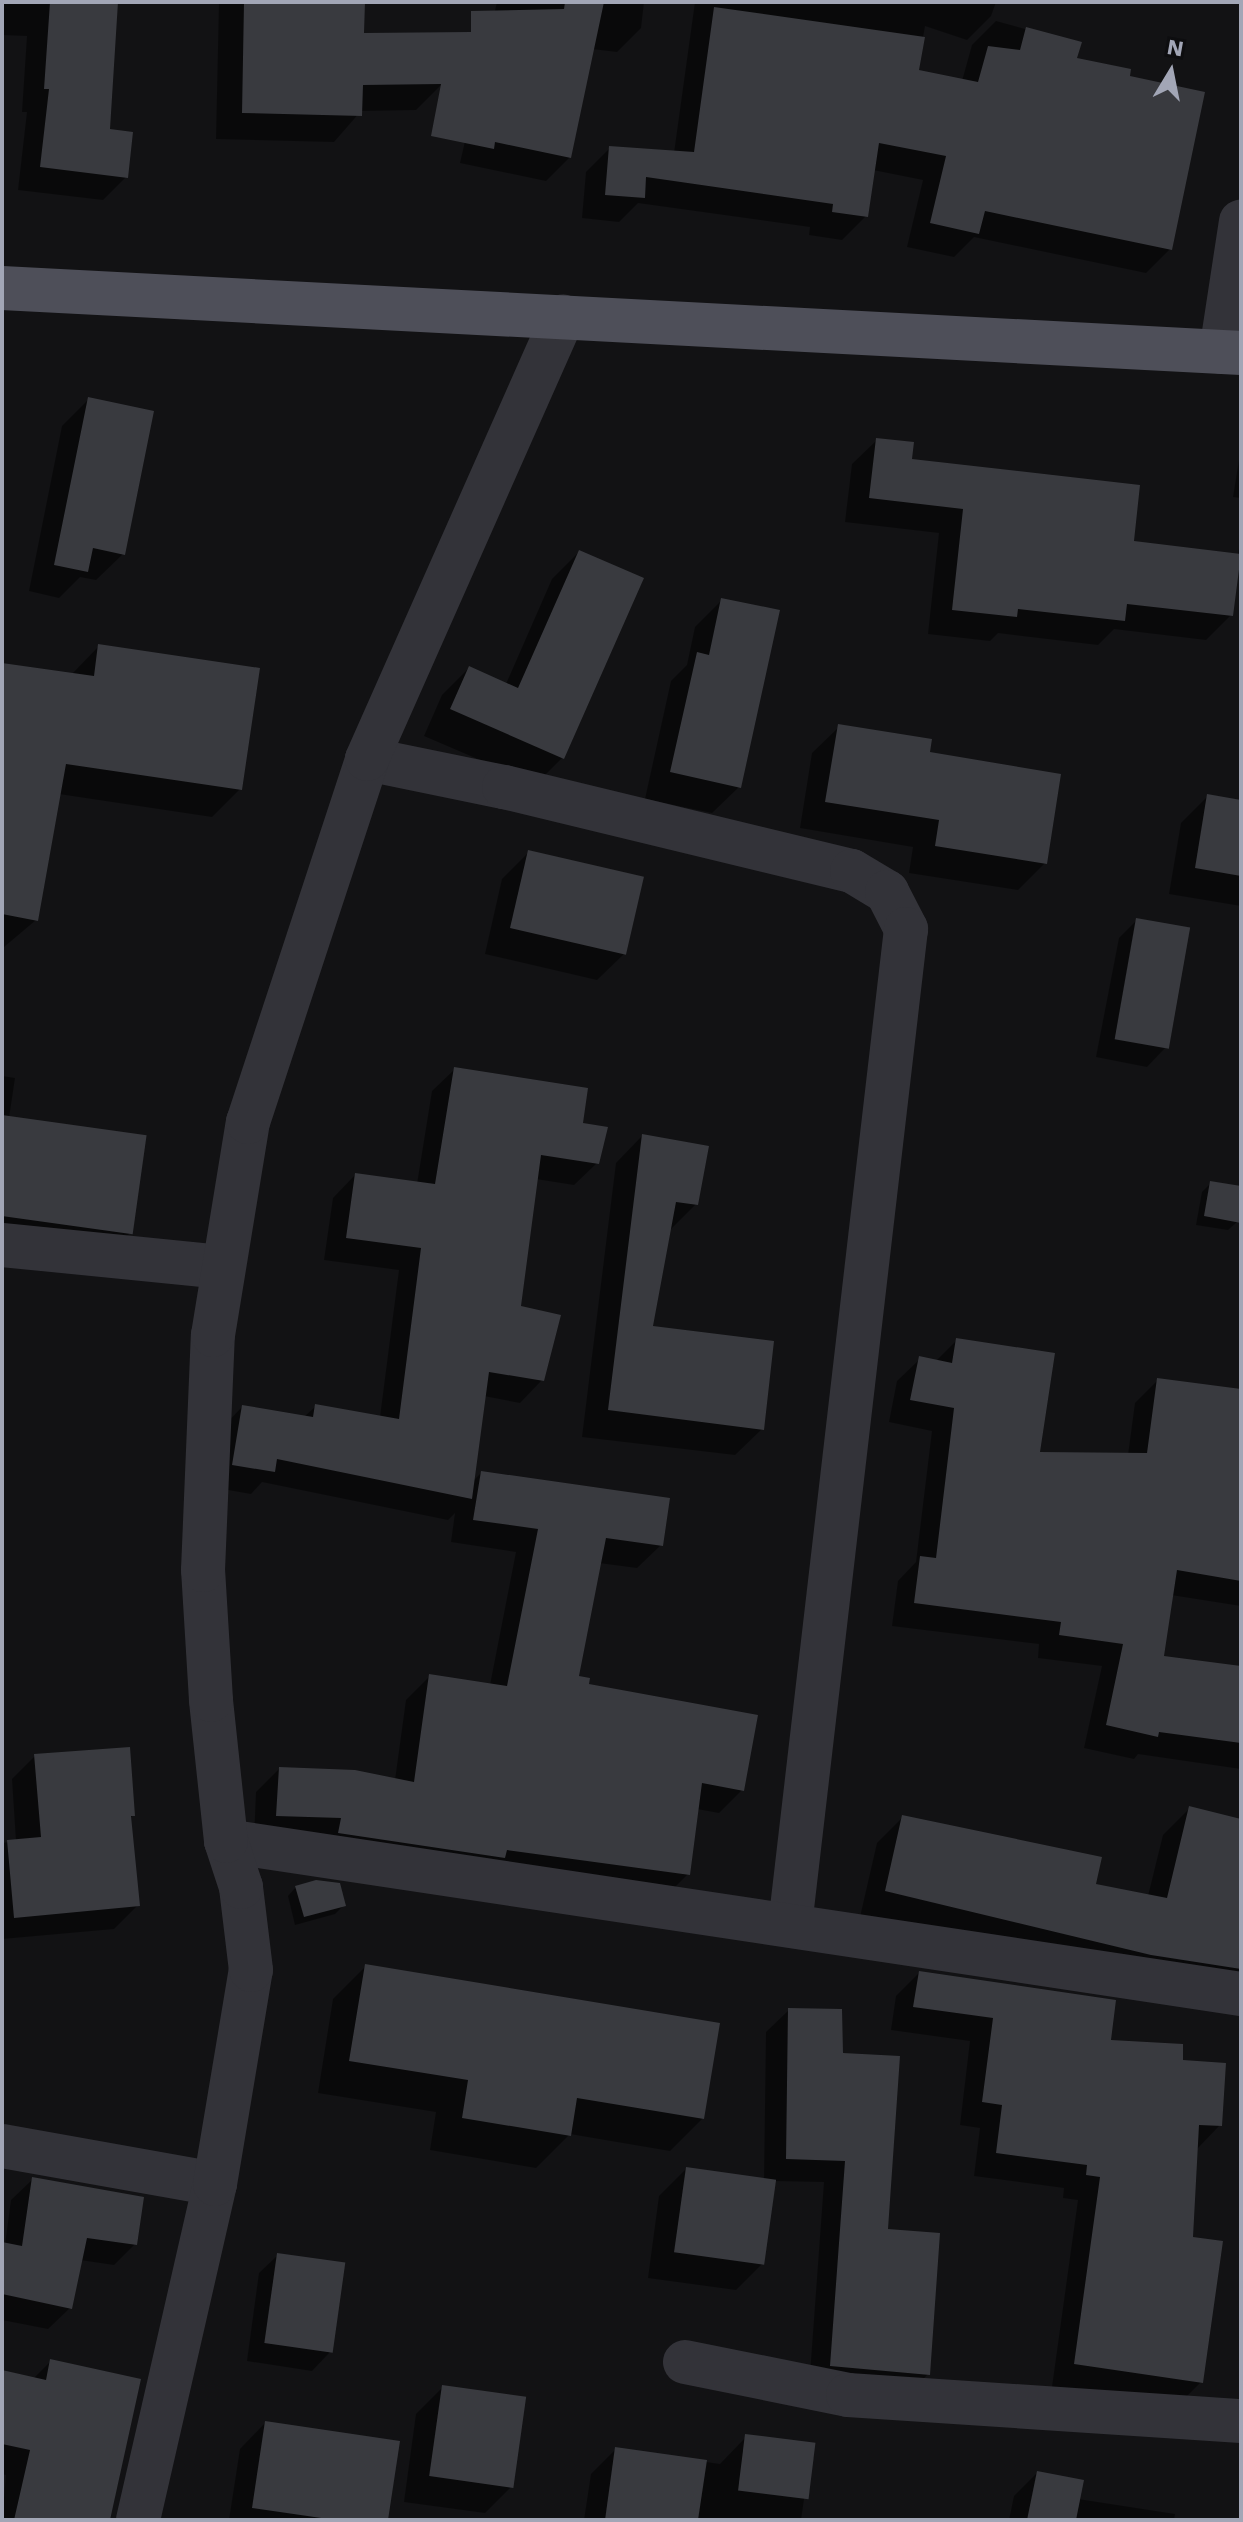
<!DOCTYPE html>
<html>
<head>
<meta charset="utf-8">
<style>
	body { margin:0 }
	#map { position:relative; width:1243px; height:2522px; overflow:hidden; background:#121214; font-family:"Work Sans",sans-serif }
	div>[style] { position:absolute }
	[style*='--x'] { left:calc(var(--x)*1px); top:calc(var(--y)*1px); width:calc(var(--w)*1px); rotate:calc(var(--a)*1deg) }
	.shadow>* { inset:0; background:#0007 }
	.building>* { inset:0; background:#393a3f; transform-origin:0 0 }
	.minor>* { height:44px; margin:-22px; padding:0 22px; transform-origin:22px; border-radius:22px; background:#333339 }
	.major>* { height:44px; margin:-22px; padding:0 22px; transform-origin:22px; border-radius:22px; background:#4e4f59 }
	span { translate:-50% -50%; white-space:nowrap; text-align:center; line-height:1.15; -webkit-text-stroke:8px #0d0d0f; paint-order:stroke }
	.frame { position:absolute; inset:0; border:4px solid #a2a6b6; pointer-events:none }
	.north { position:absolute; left:1131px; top:32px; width:80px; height:80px; -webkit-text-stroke:6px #0d0d0f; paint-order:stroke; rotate:10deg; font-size:22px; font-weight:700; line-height:32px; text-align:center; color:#a2a6b6 }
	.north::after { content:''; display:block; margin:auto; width:28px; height:36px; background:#a2a6b6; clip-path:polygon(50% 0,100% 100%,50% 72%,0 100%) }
</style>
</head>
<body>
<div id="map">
	<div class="shadow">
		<div style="clip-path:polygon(3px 2px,116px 2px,108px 131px,126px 177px,103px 200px,18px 190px,27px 112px,22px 112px,27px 36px,2px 35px)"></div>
		<div style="clip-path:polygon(219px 2px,363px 2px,362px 35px,443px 83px,416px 110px,361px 111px,334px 142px,216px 139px)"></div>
		<div style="clip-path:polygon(497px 2px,644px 2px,641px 28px,617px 52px,592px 49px,570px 157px,546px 181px,460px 163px)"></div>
		<div style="clip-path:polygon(695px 2px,996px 2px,991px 16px,967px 40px,925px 26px,917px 72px,962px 81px,972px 45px,996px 21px,1079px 44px,1075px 59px,1170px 249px,1146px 273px,974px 237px,954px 257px,907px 247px,923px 180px,873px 170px,866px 216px,842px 240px,809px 235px,810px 227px,638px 203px,619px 222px,582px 218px,586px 172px,610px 148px,674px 153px)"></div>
		<div style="clip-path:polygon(89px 399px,123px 554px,96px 580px,80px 577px,59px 598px,29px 591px,62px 426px)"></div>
		<div style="clip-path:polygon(877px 440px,910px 460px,1131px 543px,1238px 556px,1241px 534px,1241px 563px,1238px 562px,1231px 615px,1206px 640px,1114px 629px,1098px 645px,998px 633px,990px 641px,928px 634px,939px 533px,845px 522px,852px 464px)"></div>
		<div style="clip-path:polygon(1241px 448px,1241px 498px,1233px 497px)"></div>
		<div style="clip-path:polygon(579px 552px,562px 758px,536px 784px,424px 736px,442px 695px,469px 668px,506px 684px,552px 579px)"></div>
		<div style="clip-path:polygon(722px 600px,739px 787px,712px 813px,645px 799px,671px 681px,687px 665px,695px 627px)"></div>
		<div style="clip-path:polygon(99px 646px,240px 789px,212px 817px,59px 794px,36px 920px,4px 947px,2px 958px,2px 665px,71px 675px)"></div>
		<div style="clip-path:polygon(839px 727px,927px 753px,1045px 863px,1018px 890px,909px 873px,913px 847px,800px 828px,812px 753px)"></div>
		<div style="clip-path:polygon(1208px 796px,1241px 802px,1241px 906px,1169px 894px,1181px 823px)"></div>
		<div style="clip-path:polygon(529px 852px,624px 954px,597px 980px,485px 954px,502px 879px)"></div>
		<div style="clip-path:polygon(1137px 920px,1165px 1048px,1147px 1067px,1096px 1057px,1119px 938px)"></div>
		<div style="clip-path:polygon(455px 1069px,580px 1124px,597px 1163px,574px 1185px,536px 1179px,519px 1308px,542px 1380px,520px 1403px,484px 1396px,472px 1482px,481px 1473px,661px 1545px,637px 1568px,599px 1563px,577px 1678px,742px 1790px,719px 1813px,697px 1809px,688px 1874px,665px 1897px,254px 1839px,256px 1792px,279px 1769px,395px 1780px,406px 1700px,429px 1677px,490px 1685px,516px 1552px,451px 1542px,455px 1513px,448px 1520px,262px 1482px,251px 1494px,211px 1487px,220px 1430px,242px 1407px,304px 1417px,316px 1406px,380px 1417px,399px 1270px,324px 1260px,333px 1198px,355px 1175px,417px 1184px,432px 1091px)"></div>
		<div style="clip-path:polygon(2px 1076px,15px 1078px,9px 1118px,131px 1232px,103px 1260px,2px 1247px)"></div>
		<div style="clip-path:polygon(642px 1136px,696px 1204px,668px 1232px,650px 1328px,762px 1429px,735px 1455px,582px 1437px,616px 1163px)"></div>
		<div style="clip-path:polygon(1211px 1183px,1241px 1188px,1237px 1222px,1228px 1230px,1196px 1225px,1202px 1192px)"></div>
		<div style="clip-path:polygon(957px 1340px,1038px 1454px,1128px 1455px,1135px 1403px,1158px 1380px,1241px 1391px,1241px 1606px,1171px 1595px,1162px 1657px,1241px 1668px,1241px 1769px,1138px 1754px,1134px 1759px,1084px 1748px,1102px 1666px,1038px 1658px,1039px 1644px,892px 1626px,898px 1581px,916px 1562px,932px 1431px,889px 1422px,897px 1381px,920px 1359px,935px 1362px)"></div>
		<div style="clip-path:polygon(35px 1756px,133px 1815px,129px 1819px,138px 1905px,114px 1929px,2px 1939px,2px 1843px,16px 1841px,12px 1779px)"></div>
		<div style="clip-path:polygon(1189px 1809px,1241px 1821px,1241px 2010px,860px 1917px,877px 1843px,903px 1817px,1094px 1885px,1148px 1896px,1163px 1835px)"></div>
		<div style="clip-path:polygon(296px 1887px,344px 1905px,335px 1914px,295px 1925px,288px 1896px)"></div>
		<div style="clip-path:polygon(366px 1966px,703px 2118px,670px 2151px,570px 2134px,536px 2168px,430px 2150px,436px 2112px,318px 2093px,333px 1999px)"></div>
		<div style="clip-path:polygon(919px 1973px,1109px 2042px,1180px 2062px,1220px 2125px,1197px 2149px,1191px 2239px,1201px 2382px,1177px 2406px,1052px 2387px,1078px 2200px,1063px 2198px,1064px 2188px,974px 2176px,980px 2128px,960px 2125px,970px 2041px,891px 2030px,896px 1996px)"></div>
		<div style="clip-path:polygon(789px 2010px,841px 2054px,886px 2231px,928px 2374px,906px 2397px,809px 2388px,824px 2182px,774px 2181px,762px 2264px,736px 2290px,648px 2278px,659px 2196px,686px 2169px,764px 2180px,766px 2032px)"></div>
		<div style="clip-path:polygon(33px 2179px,135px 2244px,114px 2265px,80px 2260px,70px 2308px,48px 2329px,2px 2320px,2px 2244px,5px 2245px,11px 2200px)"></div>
		<div style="clip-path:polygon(278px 2255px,330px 2352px,312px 2371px,247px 2361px,259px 2273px)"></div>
		<div style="clip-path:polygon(51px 2361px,104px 2520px,2px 2520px,6px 2475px,2px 2474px,2px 2372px,33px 2379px)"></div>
		<div style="clip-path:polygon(443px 2387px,512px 2486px,485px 2513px,404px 2502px,416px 2414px)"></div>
		<div style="clip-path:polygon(265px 2423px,386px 2520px,229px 2520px,240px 2449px)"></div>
		<div style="clip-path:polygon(746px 2437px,812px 2444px,801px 2520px,584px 2520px,591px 2474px,616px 2449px,720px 2464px)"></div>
		<div style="clip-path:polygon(1037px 2473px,1078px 2499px,1175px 2514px,1174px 2520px,1009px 2520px,1014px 2496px)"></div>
	</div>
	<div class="building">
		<div style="clip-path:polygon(50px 2px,118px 2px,110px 129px,133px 132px,128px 178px,40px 167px,49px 89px,44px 89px)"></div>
		<div style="clip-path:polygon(244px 2px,365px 2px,364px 33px,471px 32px,471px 11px,564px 9px,565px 2px,604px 2px,571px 158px,495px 142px,494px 149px,431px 136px,441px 84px,363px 85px,362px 116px,242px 113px)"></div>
		<div style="clip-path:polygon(714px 7px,925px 37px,919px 70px,978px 82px,988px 46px,1020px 50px,1026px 27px,1082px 42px,1077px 58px,1131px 69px,1130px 76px,1205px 92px,1172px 250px,985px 211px,979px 234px,930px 223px,946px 156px,879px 143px,868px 217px,832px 212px,833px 204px,646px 177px,645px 198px,605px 195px,609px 146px,694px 152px)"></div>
		<div style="clip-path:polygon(88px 397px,154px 411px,125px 555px,93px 548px,88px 572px,54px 565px)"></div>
		<div style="clip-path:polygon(876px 438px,914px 442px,912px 459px,1140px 485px,1134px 541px,1241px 554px,1233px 616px,1127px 604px,1125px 621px,1018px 609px,1017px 617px,952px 610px,963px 509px,869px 498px)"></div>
		<div style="clip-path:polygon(579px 550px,644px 578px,564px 759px,450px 709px,469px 666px,518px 688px)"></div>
		<div style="clip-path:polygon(721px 598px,780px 610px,741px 788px,670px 772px,697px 652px,709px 655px)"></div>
		<div style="clip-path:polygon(98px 644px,260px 668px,242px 790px,66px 764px,38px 921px,2px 914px,2px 663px,94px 676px)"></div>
		<div style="clip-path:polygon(838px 724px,932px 739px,930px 752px,1061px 774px,1047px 864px,935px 846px,939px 820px,825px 802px)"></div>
		<div style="clip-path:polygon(1207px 794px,1241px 800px,1241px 876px,1195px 868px)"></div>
		<div style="left:528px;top:850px;width:119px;height:80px;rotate:13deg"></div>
		<div style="left:1136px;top:918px;width:55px;height:123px;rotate:10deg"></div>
		<div style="clip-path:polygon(454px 1067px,588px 1088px,583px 1123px,608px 1127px,599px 1164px,541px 1155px,521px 1306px,561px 1315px,544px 1381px,489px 1372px,472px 1499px,277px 1459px,275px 1472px,232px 1465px,242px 1405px,313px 1417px,315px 1404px,399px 1419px,421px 1248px,346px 1238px,355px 1173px,435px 1184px)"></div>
		<div style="left:2px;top:1115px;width:146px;height:100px;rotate:8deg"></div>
		<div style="clip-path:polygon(642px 1134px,709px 1146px,698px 1205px,676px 1202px,653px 1326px,774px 1341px,764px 1430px,608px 1410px)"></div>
		<div style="clip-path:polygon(1210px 1181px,1241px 1186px,1241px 1223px,1204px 1216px)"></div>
		<div style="clip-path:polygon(956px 1338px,1055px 1353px,1040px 1452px,1147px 1453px,1157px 1378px,1241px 1389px,1241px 1581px,1177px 1570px,1164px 1656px,1241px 1666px,1241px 1743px,1159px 1732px,1158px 1737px,1106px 1725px,1123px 1644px,1059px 1635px,1061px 1622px,914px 1603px,920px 1556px,936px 1558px,954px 1408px,910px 1400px,919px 1356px,952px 1363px)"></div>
		<div style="clip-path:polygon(481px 1471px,670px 1498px,663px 1546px,606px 1538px,579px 1676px,590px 1678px,589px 1684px,758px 1715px,744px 1791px,702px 1783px,690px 1875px,507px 1850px,505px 1858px,338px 1833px,341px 1818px,276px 1816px,279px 1767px,355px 1770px,414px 1782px,429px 1674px,507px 1686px,538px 1529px,473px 1520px)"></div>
		<div style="clip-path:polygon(130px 1747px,135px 1816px,131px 1816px,140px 1906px,14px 1918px,7px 1840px,41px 1837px,34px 1754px)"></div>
		<div style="clip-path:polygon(1189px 1806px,1241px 1819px,1241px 1969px,1151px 1955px,885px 1891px,902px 1815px,1102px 1857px,1096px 1884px,1167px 1898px)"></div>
		<div style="clip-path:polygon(316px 1880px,340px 1883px,346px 1906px,304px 1917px,295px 1886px)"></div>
		<div style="clip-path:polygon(365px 1964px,720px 2023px,704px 2119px,577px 2098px,571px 2136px,462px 2118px,468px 2080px,349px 2061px)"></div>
		<div style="clip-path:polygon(919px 1971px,1116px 2000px,1111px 2040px,1183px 2044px,1183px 2060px,1226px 2063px,1222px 2126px,1199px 2125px,1193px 2237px,1223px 2241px,1203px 2383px,1074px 2364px,1100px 2177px,1086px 2175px,1087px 2165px,996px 2153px,1002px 2105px,982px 2102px,993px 2018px,913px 2007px)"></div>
		<div style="clip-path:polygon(788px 2008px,842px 2009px,843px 2053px,900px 2056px,888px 2229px,940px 2233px,930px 2375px,830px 2366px,845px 2161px,786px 2159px)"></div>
		<div style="left:686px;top:2167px;width:91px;height:86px;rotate:8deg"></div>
		<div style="clip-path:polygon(32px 2177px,144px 2197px,137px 2245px,87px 2238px,72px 2309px,2px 2294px,2px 2242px,22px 2246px)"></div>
		<div style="left:277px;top:2253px;width:69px;height:91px;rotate:8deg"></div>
		<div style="clip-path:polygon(50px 2359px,141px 2379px,110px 2520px,14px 2520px,30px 2450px,2px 2444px,2px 2370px,46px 2380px)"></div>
		<div style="left:442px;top:2385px;width:85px;height:92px;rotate:8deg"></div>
		<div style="clip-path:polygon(265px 2421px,400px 2441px,388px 2520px,335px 2520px,252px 2508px)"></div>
		<div style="left:745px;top:2434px;width:71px;height:57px;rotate:7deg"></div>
		<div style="clip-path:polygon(615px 2447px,707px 2460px,698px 2520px,605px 2520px)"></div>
		<div style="clip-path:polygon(1037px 2471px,1084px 2480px,1076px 2520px,1027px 2520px)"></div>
	</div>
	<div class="minor">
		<div style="--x:1221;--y:352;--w:132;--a:-81.3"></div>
		<div style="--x:367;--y:759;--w:140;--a:11.6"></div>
		<div style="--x:504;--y:787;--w:358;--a:13.6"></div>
		<div style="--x:852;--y:871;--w:41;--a:31"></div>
		<div style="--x:887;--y:892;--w:42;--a:62.8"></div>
		<div style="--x:906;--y:929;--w:1003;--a:96.64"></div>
		<div style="--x:2;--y:1245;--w:220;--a:5.7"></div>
		<div style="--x:226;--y:1841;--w:1026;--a:8.57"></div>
		<div style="--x:2;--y:2146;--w:216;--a:10.1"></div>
		<div style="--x:685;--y:2362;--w:166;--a:11.4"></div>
		<div style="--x:848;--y:2395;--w:394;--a:3.8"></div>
		<div style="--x:138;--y:2520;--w:345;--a:-77.1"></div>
		<div style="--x:215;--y:2184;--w:217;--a:-80.5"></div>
		<div style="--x:251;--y:1970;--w:84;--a:-96.9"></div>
		<div style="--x:241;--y:1887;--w:48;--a:-108.1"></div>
		<div style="--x:226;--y:1841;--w:142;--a:-96.1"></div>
		<div style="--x:211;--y:1700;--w:130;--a:-93.5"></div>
		<div style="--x:203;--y:1570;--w:235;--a:-87.6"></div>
		<div style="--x:213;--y:1335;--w:216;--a:-80.7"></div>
		<div style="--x:248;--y:1122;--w:382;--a:-71.8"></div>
		<div style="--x:367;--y:759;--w:484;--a:-66.1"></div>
	</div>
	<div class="major">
		<div style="--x:2;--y:288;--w:1241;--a:3"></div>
	</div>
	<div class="frame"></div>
	<div class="north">N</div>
</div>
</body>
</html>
